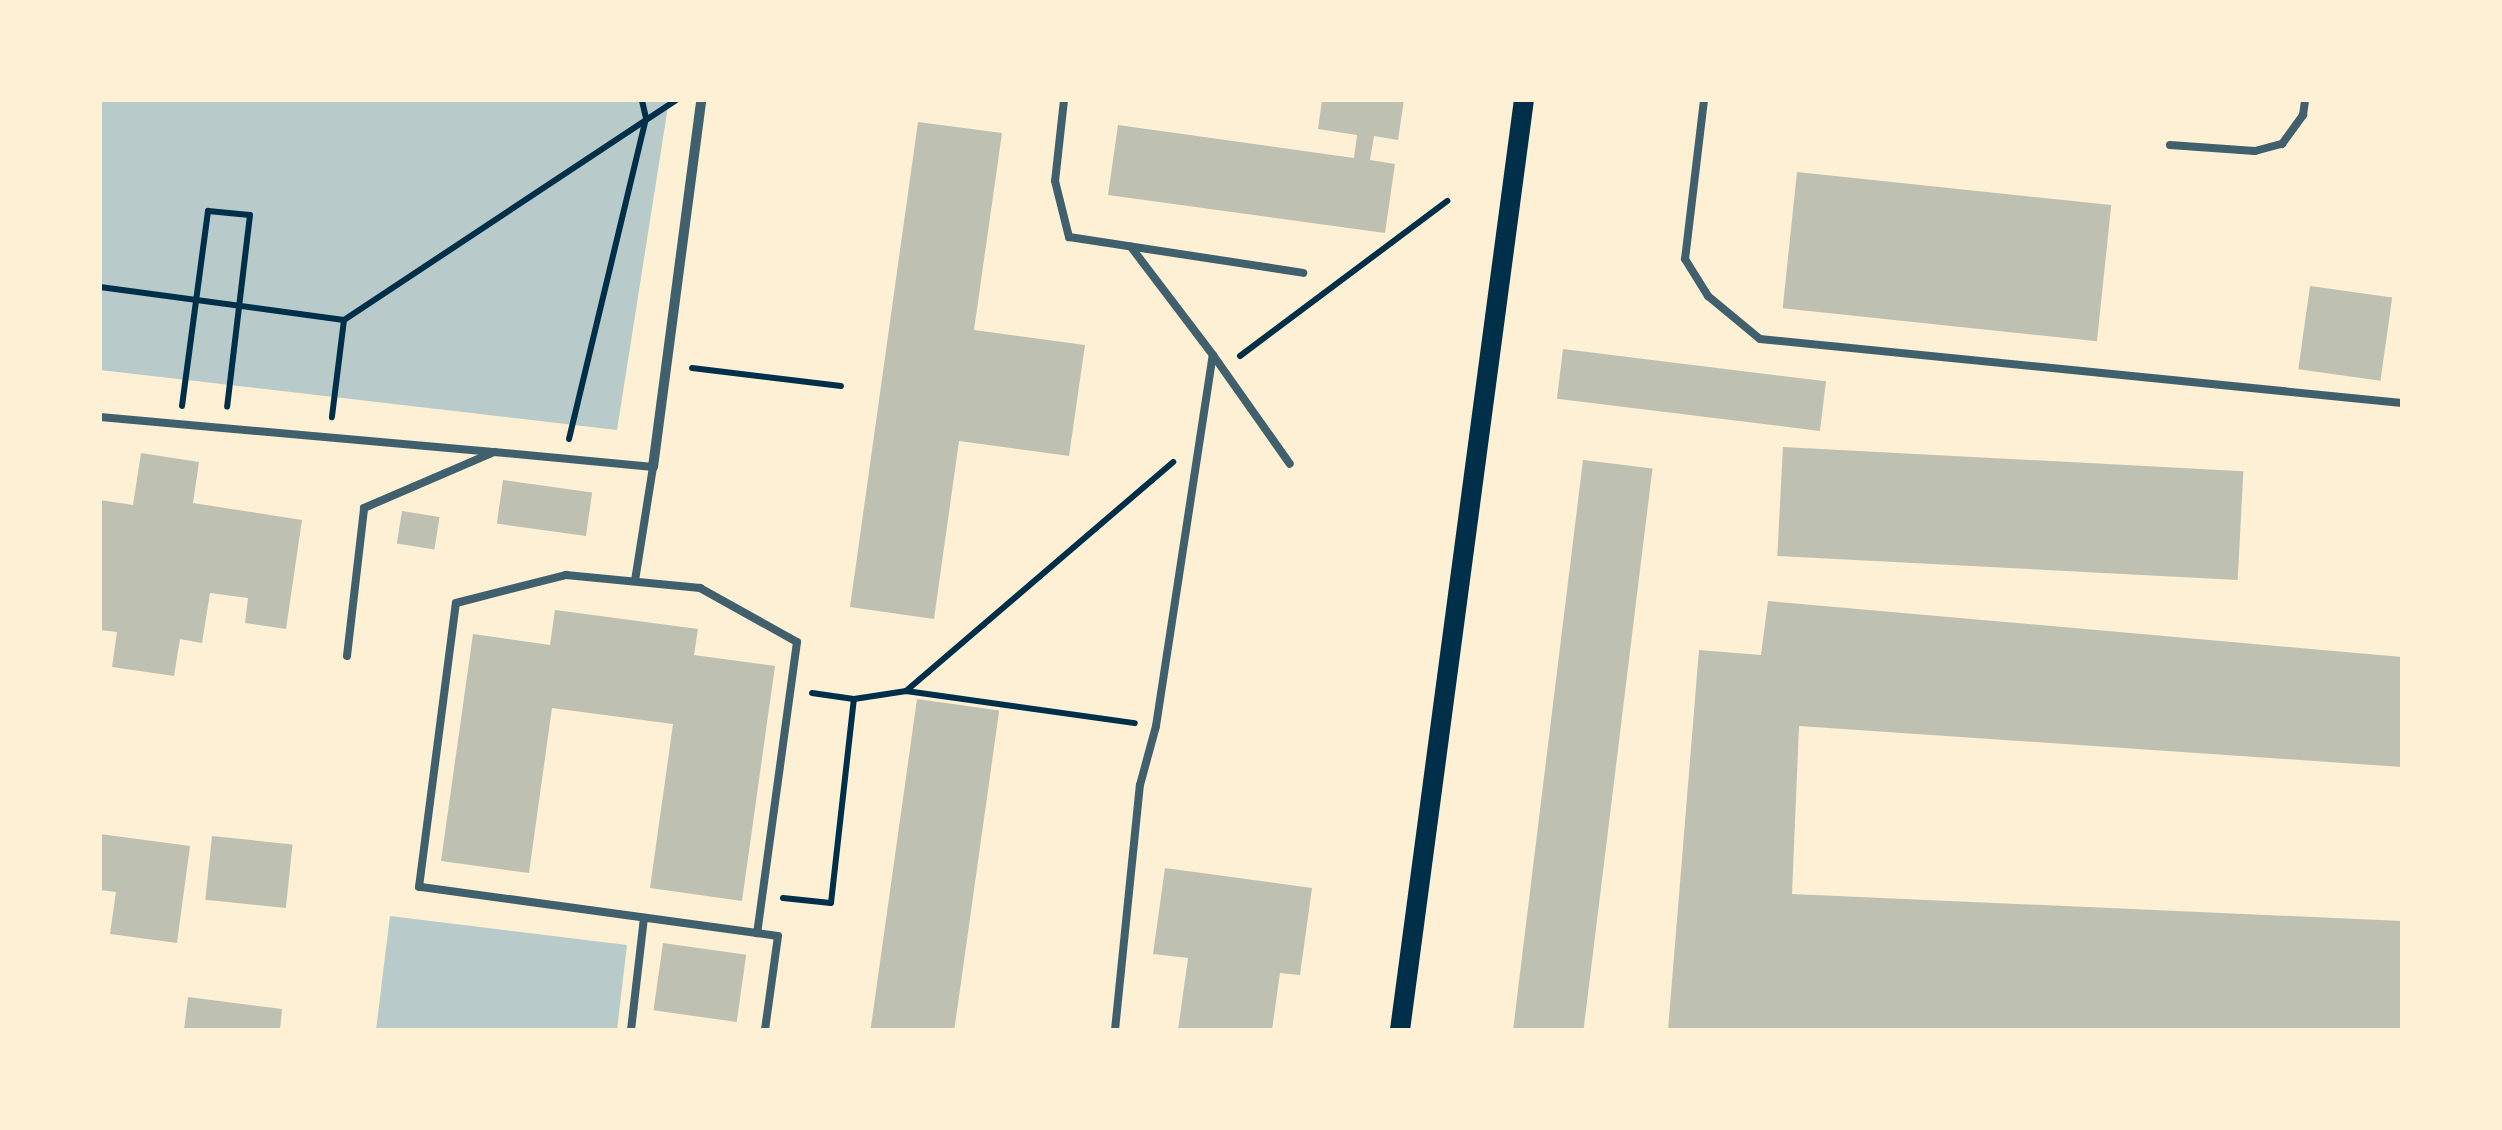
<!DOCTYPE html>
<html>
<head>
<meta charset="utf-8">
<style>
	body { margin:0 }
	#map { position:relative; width:2502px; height:1130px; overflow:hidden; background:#fdf0d5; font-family:Barlow,sans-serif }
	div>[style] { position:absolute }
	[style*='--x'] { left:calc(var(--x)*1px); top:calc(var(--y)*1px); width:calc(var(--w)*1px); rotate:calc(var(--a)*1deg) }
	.green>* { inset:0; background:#b9caca }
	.building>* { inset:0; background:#bec0b2; transform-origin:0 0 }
	.path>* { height:6px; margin:-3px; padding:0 3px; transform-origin:3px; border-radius:3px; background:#003049 }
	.service>* { height:8px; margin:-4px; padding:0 4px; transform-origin:4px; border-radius:4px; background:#3f606c }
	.minor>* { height:10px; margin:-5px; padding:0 5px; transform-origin:5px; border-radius:5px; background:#3f606c }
	.secondary>* { height:20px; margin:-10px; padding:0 10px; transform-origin:10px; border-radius:10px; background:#003049 }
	span { translate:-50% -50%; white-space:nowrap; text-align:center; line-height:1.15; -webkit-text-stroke:10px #fdf0d5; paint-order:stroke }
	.frame { position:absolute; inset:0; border:102px solid #fdf0d5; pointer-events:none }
</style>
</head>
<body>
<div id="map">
	<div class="green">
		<div style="clip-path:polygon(100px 100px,669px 100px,617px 430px,100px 370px)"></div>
		<div style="clip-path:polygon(390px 916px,627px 945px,617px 1030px,376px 1030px)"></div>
	</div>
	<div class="building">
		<div style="clip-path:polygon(1322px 100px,1404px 100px,1398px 140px,1374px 136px,1370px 160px,1395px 164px,1385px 233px,1108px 195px,1118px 125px,1354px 158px,1357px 135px,1318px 129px)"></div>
		<div style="clip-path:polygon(918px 122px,1002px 133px,974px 330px,1085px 345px,1069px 456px,959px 441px,934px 619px,850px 607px)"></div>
		<div style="left:1797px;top:172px;width:316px;height:137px;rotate:6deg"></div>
		<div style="left:2310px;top:286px;width:83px;height:84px;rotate:8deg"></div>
		<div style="left:1563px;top:349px;width:265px;height:50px;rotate:7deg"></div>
		<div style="left:1783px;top:447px;width:461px;height:109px;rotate:3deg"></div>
		<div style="clip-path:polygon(141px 453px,199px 462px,193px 503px,302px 520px,286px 629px,245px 623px,248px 598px,210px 593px,202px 643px,180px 639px,174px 676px,112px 667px,117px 632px,100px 630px,100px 500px,133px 505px)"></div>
		<div style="left:1583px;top:460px;width:70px;height:574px;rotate:7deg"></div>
		<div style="left:503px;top:480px;width:90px;height:44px;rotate:8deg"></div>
		<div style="left:402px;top:511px;width:38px;height:33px;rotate:9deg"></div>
		<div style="clip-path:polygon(1768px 601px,2402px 657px,2402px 767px,1799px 726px,1792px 894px,2402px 921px,2402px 1030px,1668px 1030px,1699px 650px,1761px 655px)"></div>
		<div style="clip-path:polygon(555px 610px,698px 629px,694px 655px,775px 666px,742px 901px,650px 888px,673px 724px,552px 708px,529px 873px,441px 861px,473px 634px,550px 645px)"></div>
		<div style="left:917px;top:699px;width:83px;height:334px;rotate:8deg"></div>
		<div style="clip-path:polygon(100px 834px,190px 846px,177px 943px,110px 934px,116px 892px,100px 890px)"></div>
		<div style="left:212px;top:836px;width:81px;height:64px;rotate:6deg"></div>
		<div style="clip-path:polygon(1165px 868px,1312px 888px,1300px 975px,1280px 973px,1272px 1030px,1178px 1030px,1188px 958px,1153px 954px)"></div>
		<div style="left:663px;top:943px;width:84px;height:68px;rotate:8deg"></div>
		<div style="clip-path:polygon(188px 997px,282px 1009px,280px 1030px,184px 1030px)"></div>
	</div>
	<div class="path">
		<div style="--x:100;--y:287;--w:246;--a:7.7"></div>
		<div style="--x:344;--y:320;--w:98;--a:97.1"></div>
		<div style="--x:344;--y:320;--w:398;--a:-33.5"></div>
		<div style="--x:1240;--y:356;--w:259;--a:-36.8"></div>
		<div style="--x:692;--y:368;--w:150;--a:6.9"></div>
		<div style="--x:182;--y:406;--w:197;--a:-82.4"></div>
		<div style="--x:208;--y:211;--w:42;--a:5.4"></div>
		<div style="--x:250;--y:215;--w:193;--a:96.8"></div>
		<div style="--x:569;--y:439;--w:330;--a:-76.5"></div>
		<div style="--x:646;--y:118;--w:18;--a:-103"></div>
		<div style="--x:906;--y:691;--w:231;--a:8"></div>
		<div style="--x:812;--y:693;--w:42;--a:8.1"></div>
		<div style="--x:854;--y:699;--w:53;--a:-8.7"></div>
		<div style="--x:906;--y:691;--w:352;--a:-40.6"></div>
		<div style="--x:783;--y:898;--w:48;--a:5.9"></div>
		<div style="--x:831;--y:903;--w:205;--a:-83.6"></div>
	</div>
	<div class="service">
		<div style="--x:1064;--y:100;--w:81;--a:96.3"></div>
		<div style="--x:1055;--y:181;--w:58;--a:76"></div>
		<div style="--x:1069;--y:237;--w:237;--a:8.7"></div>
		<div style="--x:1704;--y:100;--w:160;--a:96.8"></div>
		<div style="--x:1685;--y:259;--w:44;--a:58.1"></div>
		<div style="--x:1708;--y:296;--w:67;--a:39.6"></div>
		<div style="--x:1760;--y:339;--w:645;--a:5.69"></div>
		<div style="--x:2170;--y:145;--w:85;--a:4"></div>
		<div style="--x:2255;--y:151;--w:28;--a:-15"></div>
		<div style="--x:2282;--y:144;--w:36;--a:-54"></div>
		<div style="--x:2303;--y:115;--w:15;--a:-82"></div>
		<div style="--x:1213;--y:355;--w:133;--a:54.8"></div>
		<div style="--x:100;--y:417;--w:392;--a:5.1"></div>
		<div style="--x:566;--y:575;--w:135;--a:5.5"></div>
		<div style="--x:700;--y:588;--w:111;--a:29.1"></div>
		<div style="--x:797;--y:642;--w:294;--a:97.8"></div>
		<div style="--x:757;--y:933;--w:341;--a:-172.2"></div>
		<div style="--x:419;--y:887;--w:286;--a:-82.6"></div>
		<div style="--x:456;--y:603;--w:114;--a:-14.3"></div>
		<div style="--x:347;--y:656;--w:149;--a:-83.4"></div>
		<div style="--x:364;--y:508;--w:142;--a:-23.3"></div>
		<div style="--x:494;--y:452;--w:160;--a:5.4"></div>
		<div style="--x:653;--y:467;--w:115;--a:99"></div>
		<div style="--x:757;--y:933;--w:21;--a:8"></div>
		<div style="--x:778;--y:936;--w:95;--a:97.9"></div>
		<div style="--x:631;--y:1030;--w:113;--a:-83.4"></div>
		<div style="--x:1115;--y:1030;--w:246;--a:-84.2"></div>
		<div style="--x:1140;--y:785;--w:61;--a:-74.8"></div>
		<div style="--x:1156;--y:726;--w:375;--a:-81.3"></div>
		<div style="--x:1213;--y:355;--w:136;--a:-127.2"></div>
	</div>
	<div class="minor">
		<div style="--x:653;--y:467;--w:370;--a:-82.5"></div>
	</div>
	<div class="secondary">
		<div style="--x:1400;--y:1030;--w:938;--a:-82.41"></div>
	</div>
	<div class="frame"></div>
</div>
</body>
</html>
